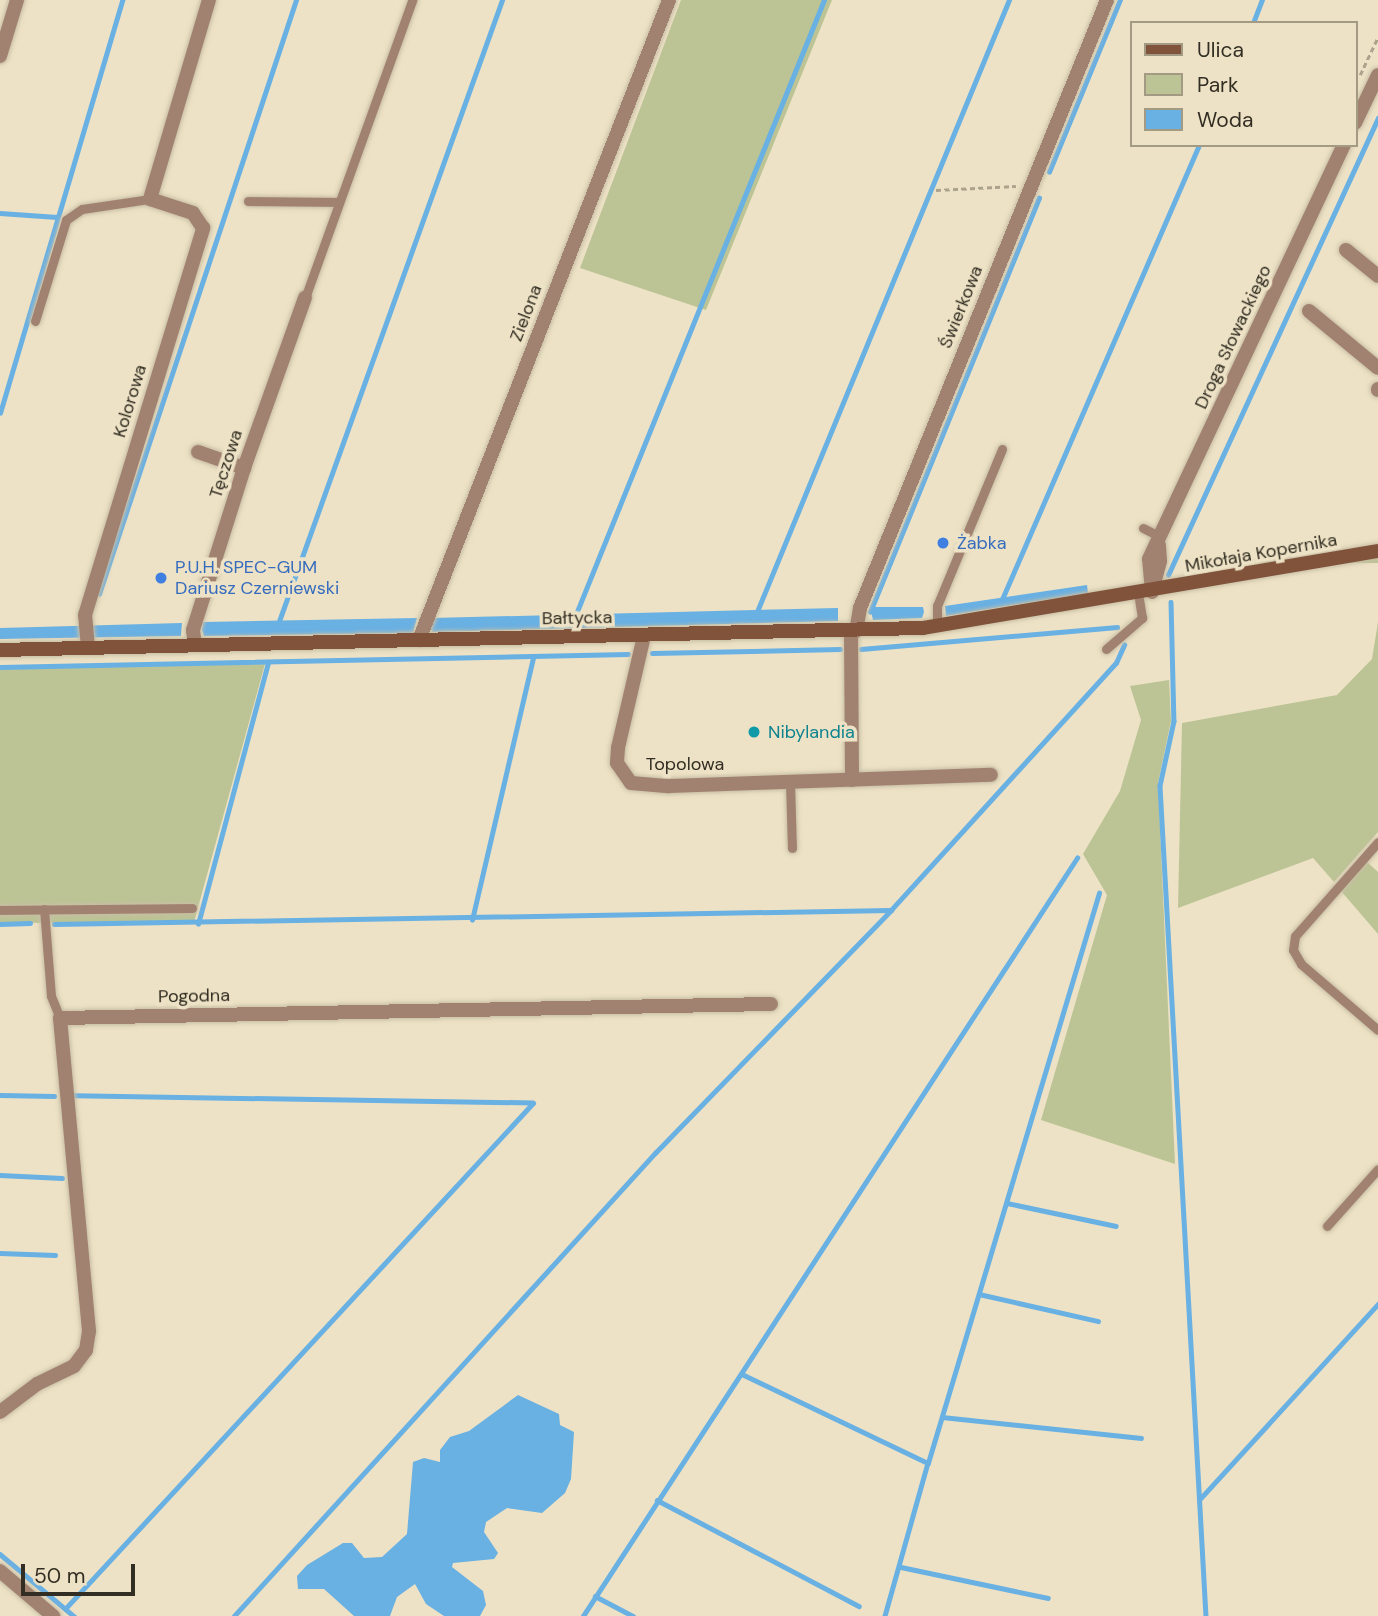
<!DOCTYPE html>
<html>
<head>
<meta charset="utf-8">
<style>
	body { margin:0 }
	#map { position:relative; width:1378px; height:1616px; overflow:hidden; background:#ede2c5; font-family:"DM Sans",sans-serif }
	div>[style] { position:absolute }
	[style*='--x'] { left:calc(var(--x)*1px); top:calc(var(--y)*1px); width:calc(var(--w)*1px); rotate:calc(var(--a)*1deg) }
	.green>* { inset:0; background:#bcc495; transform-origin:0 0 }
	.water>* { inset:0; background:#69b0e3 }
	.stream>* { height:4.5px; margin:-2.25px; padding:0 2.25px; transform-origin:2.25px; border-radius:2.25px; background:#69b0e3 }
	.path>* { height:2.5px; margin-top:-1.25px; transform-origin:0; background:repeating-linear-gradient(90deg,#aca38d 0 5px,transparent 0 8.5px) }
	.roads { filter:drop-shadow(0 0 2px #c8bea5) drop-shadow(0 0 2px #c8bea5) }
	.service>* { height:9px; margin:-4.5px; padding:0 4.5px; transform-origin:4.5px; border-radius:4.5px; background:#a18271 }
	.minor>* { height:14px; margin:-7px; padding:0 7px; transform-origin:7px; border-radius:7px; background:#a18271 }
	.tertiary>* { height:14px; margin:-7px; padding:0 7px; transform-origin:7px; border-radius:7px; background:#a18271 }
	.secondary>* { height:14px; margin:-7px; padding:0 7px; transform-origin:7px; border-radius:7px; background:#80533a }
	.dots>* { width:19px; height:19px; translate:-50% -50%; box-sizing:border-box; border:4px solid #ede2c5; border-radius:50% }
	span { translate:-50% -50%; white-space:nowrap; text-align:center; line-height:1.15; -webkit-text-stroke:7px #ede2c5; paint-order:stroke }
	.street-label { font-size:18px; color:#332e23 }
	.shop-label { font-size:18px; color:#366cbe }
	.left { translate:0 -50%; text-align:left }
	.culture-label { font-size:18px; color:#0d838f }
	.legend { position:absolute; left:1130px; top:21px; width:228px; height:126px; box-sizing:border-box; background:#ede2c5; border:2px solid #a39a84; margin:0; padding:9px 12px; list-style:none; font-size:21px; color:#332e23 }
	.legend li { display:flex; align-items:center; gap:14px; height:35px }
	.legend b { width:35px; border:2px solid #a39a84 }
	.scale { position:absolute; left:21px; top:1564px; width:114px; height:32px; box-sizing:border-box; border:4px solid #332e23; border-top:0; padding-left:9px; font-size:21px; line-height:24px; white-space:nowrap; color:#332e23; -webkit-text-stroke:5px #ede2c5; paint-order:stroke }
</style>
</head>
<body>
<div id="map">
	<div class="green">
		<div style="clip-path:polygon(681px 0,832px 0,706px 310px,580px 268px)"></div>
		<div style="left:1378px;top:559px;width:4px;height:171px;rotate:90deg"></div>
		<div style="clip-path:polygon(1378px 622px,1378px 832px,1334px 882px,1313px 858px,1178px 908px,1182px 723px,1337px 695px,1372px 659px)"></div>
		<div style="clip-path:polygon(265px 664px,194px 922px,0 923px,0 669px)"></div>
		<div style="clip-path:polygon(1169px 680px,1171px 721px,1158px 783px,1175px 1164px,1041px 1120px,1107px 895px,1083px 854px,1120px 791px,1141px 720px,1130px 686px)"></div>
		<div style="clip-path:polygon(1367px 862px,1378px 872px,1378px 934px,1341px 891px)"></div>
	</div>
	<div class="water">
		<div style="clip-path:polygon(1087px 585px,1088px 593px,946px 616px,945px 606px)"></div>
		<div style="clip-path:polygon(870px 607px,923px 607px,924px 612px,922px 618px,873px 620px)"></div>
		<div style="clip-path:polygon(838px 608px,838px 621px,432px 632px,430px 626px,432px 618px)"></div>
		<div style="clip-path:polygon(417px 618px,413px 633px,204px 636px,202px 630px,203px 622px)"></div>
		<div style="clip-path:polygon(182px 623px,181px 636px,0 639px,0 628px)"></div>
		<div style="clip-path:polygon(518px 1395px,559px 1414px,560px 1425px,574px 1432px,571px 1479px,565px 1493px,542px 1513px,507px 1508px,486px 1522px,484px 1532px,498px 1553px,494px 1559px,453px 1563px,452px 1567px,483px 1591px,486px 1605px,480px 1616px,444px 1616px,426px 1604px,415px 1584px,397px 1597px,390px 1616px,354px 1616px,324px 1589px,298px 1589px,297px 1576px,307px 1565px,343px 1543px,352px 1543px,364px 1558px,382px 1557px,407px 1534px,413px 1462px,424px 1458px,440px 1462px,440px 1450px,450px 1437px,469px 1431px)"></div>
	</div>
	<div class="stream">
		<div style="--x:1253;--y:23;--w:25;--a:-69"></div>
		<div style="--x:1049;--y:172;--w:186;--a:-67.6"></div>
		<div style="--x:0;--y:213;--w:57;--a:4"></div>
		<div style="--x:0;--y:413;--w:431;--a:-73.5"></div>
		<div style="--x:1168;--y:575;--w:503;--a:-65.32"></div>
		<div style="--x:99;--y:594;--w:626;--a:-71.65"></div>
		<div style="--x:1171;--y:602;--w:119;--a:88.6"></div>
		<div style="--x:1174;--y:721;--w:66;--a:102.2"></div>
		<div style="--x:1160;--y:786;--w:831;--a:86.83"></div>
		<div style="--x:1000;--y:604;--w:500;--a:-66.56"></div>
		<div style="--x:870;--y:612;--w:447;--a:-67.8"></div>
		<div style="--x:756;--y:614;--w:664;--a:-67.61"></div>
		<div style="--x:574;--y:619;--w:668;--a:-68.01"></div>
		<div style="--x:278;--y:624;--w:663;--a:-70.25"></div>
		<div style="--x:861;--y:649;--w:257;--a:-4.9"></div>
		<div style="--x:652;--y:653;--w:188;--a:-1.2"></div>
		<div style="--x:0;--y:667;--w:628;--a:-1.19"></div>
		<div style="--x:472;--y:920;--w:270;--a:-76.9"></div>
		<div style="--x:0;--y:924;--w:30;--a:-2"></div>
		<div style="--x:54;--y:924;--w:837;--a:-0.96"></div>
		<div style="--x:198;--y:924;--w:271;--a:-75"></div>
		<div style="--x:0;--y:1095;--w:54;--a:1.1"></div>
		<div style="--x:0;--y:1175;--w:62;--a:2.8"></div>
		<div style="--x:1007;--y:1203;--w:111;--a:11.9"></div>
		<div style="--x:0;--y:1253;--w:55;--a:2.1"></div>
		<div style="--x:979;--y:1294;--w:122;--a:12.8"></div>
		<div style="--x:744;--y:1375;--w:204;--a:25.6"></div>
		<div style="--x:928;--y:1463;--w:159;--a:105.7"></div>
		<div style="--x:942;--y:1417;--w:200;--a:6"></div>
		<div style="--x:928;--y:1463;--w:595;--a:-73.3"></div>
		<div style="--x:657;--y:1500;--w:228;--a:27.7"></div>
		<div style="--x:1199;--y:1500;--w:265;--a:-47.6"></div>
		<div style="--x:0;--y:1554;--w:97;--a:40"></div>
		<div style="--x:901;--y:1567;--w:150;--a:11.9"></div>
		<div style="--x:595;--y:1596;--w:43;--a:27.8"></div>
		<div style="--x:65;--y:1609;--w:689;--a:-47.23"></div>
		<div style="--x:533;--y:1103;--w:458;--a:-179.1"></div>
		<div style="--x:234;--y:1616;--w:626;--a:-47.72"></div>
		<div style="--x:655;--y:1153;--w:339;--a:-45.8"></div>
		<div style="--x:891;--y:910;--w:334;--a:-47.7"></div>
		<div style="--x:1116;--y:663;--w:20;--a:-66"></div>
		<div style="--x:583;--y:1616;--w:905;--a:-56.91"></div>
	</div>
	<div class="path">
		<div style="--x:1360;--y:75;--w:42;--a:-64.7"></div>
		<div style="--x:936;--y:190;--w:80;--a:-2.9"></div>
	</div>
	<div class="roads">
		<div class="service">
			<div style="--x:248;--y:201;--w:91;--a:0.6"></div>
			<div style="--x:305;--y:298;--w:317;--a:-70.2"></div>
			<div style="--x:35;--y:321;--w:106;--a:-72.9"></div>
			<div style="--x:66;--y:220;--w:19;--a:-35"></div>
			<div style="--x:82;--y:209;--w:69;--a:-8.4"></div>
			<div style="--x:1143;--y:528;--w:20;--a:27"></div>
			<div style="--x:937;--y:627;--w:21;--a:-90"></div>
			<div style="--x:937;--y:606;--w:170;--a:-67.5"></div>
			<div style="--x:1106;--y:649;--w:48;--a:-40.7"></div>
			<div style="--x:1142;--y:618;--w:24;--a:-99"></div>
			<div style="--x:790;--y:782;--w:66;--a:88.3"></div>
			<div style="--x:1378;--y:842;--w:125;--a:131.4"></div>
			<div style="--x:1295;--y:936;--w:14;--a:98"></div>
			<div style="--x:1293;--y:950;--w:16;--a:60"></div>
			<div style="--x:1301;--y:964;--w:101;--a:40.6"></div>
			<div style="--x:44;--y:909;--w:87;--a:85.4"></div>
			<div style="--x:51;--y:996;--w:24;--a:68"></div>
			<div style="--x:0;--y:910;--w:192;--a:-0.6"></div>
			<div style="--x:1327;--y:1226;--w:76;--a:-48.2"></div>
		</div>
		<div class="minor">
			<div style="--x:0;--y:56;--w:59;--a:-73.1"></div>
			<div style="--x:1355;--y:123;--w:53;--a:-64.4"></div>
			<div style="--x:1346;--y:250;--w:41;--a:39.1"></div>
			<div style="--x:1309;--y:311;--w:89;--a:39.6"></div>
			<div style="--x:1378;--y:390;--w:1;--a:-90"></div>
			<div style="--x:198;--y:452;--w:49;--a:19.2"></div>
			<div style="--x:1152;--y:591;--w:31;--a:-75"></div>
			<div style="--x:1160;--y:561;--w:16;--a:-94"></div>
			<div style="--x:1152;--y:592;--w:33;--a:-95"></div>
			<div style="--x:1149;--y:559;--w:458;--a:-64.8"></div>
			<div style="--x:851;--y:631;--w:149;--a:89.6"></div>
			<div style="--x:856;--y:631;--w:23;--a:-80"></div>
			<div style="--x:860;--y:608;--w:656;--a:-67.89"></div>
			<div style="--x:644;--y:636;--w:115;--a:103.1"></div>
			<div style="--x:618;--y:748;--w:15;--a:94"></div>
			<div style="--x:617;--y:763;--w:24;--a:55"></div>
			<div style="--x:631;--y:783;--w:38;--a:5"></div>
			<div style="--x:669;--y:786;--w:322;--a:-2"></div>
			<div style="--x:419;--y:640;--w:687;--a:-68.66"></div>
			<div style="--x:195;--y:645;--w:15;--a:-98"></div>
			<div style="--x:193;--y:630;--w:170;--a:-72.5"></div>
			<div style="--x:244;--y:468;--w:181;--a:-70.3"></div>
			<div style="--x:88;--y:648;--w:33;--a:-95"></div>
			<div style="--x:85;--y:615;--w:405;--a:-73"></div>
			<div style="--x:203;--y:228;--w:18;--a:-124"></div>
			<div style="--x:193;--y:213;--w:45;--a:-162"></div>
			<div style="--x:150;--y:199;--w:208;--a:-73.5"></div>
			<div style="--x:0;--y:1412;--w:46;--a:-37.1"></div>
			<div style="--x:37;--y:1384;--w:41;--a:-25.9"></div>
			<div style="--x:74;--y:1366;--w:20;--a:-53"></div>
			<div style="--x:86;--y:1350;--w:19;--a:-81"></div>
			<div style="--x:89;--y:1331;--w:314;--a:-95.3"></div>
			<div style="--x:60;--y:1018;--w:711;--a:-1.13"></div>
		</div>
		<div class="tertiary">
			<div style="--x:0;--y:1571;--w:70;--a:40.3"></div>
		</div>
		<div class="secondary">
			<div style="--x:0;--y:650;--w:923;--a:-1.37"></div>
			<div style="--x:923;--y:628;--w:461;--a:-9.6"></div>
		</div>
	</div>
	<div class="dots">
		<div style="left:943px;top:543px;background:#3f7fe0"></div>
		<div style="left:161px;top:578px;background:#3f7fe0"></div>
		<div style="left:754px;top:732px;background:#0f9aa8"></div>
	</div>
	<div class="street-label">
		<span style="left:961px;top:307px;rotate:-68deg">Świerkowa</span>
		<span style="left:526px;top:313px;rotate:-69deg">Zielona</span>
		<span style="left:1233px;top:337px;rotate:-65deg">Droga Słowackiego</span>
		<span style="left:130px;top:401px;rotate:-73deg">Kolorowa</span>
		<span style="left:226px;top:464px;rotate:-72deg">Tęczowa</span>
		<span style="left:1261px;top:553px;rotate:-10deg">Mikołaja Kopernika</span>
		<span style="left:577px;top:618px;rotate:-1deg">Bałtycka</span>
		<span style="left:685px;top:764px">Topolowa</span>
		<span style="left:194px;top:996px;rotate:-1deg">Pogodna</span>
	</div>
	<div class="shop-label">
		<span class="left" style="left:957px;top:543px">Żabka</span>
		<span class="left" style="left:175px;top:578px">P.U.H. SPEC-GUM<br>Dariusz Czerniewski</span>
	</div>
	<div class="culture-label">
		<span class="left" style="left:768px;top:732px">Nibylandia</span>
	</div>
	<ul class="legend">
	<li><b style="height:9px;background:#80533a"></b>Ulica</li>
	<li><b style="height:19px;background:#bcc495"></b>Park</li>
	<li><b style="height:19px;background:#69b0e3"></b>Woda</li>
	</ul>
	<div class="scale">50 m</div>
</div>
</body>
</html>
